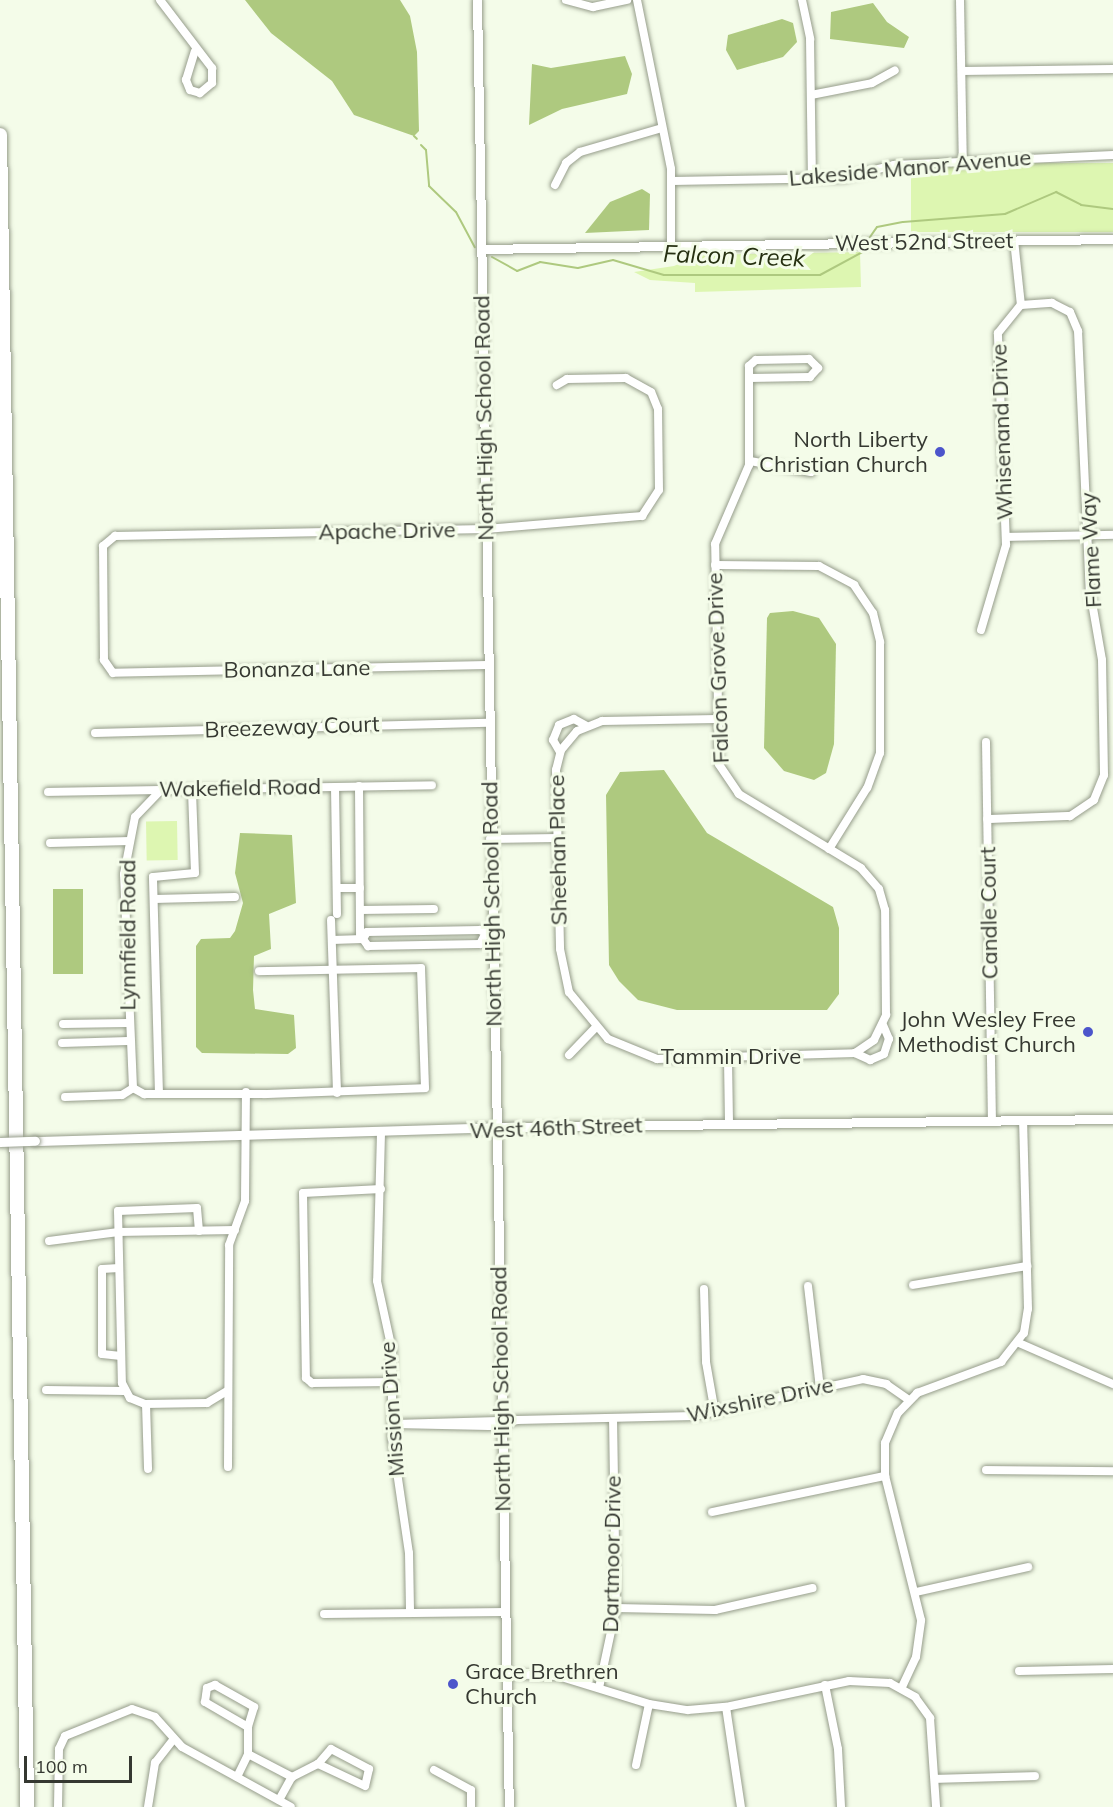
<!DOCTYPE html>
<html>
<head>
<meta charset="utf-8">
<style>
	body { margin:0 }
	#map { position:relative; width:1113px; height:1807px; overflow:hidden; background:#f4fce9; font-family:Mulish,sans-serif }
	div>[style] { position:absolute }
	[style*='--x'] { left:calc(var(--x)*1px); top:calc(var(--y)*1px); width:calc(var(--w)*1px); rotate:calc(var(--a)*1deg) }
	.green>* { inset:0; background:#ddf6b1; transform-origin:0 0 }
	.water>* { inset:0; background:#aec97f; transform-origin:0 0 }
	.stream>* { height:2px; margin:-1px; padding:0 1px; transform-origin:1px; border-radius:1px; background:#aec97f }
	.roads { filter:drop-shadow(0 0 2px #969d8b) drop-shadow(0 0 2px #969d8b) }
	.minor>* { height:8px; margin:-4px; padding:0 4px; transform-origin:4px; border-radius:4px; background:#fff }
	.tertiary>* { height:9px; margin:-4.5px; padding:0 4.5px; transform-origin:4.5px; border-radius:4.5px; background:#fff }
	.motorway>* { height:14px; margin:-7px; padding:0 7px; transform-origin:7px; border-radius:7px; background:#fff }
	.bridges { filter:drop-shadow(0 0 2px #969d8b) drop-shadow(0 0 2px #969d8b) }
	.tertiary-bridge>* { height:9px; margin:-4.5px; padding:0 4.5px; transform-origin:4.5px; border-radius:4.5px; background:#fff }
	.dots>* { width:16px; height:16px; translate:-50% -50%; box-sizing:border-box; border:3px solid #f4fce9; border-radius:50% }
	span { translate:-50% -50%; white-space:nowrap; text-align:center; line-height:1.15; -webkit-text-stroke:6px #f4fce9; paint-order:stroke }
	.street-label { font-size:22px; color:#353831 }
	.poi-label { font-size:22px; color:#353831 }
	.right { translate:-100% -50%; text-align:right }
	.left { translate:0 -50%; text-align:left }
	.water-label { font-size:24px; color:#263011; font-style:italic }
	.scale { position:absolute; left:24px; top:1756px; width:108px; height:27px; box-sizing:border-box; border:3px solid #353831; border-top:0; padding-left:8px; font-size:18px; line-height:21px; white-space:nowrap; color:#353831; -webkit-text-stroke:4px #f4fce9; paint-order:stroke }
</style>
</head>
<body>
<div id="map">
	<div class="green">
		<div style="left:1113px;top:163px;width:69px;height:202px;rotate:90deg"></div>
		<div style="clip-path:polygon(860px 252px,861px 287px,695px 292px,695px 283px,650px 280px,634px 272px,674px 266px,699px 255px)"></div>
		<div style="left:177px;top:821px;width:39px;height:31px;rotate:89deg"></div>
	</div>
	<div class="water">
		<div style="clip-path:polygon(245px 0,400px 0,410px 16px,417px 52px,419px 131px,414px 136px,354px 115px,332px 81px,271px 33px)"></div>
		<div style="clip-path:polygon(873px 3px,887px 22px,909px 37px,904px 48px,830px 39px,831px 12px)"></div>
		<div style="clip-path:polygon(782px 19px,793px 23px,797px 42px,783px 57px,737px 70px,726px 50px,728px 35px)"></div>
		<div style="clip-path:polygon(625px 56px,632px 74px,627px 94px,562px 109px,529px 125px,532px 64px,551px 68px)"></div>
		<div style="clip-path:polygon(642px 189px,650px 194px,649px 230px,585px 233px,610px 202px)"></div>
		<div style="clip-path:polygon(793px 611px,819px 618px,836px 644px,834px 744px,826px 773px,814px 780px,784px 771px,764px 748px,767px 618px,770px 613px)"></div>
		<div style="clip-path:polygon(664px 770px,707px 833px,833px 907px,839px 928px,839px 994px,827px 1010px,677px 1010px,638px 1000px,619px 981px,609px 965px,606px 795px,620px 772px)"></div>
		<div style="clip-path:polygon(240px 833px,292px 835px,296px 903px,269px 914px,271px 949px,254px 956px,253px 990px,255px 1009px,294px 1015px,296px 1048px,288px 1054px,202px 1053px,196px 1047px,196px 946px,201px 939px,230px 938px,235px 931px,243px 903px,235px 873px)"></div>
		<div style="left:53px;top:889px;width:30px;height:85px"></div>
	</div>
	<div class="stream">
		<div style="--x:414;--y:136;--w:4;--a:45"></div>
		<div style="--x:421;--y:145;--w:7;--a:45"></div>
		<div style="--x:426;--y:150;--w:36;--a:85"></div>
		<div style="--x:429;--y:186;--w:37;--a:44"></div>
		<div style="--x:456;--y:212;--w:40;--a:62"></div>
		<div style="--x:870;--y:237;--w:12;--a:-55"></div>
		<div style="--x:877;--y:227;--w:26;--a:-11"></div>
		<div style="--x:903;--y:222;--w:102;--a:-4.5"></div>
		<div style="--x:1005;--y:214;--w:56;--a:-23.3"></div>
		<div style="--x:1056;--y:192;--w:28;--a:27"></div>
		<div style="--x:1081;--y:205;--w:32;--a:7"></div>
		<div style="--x:492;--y:257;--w:29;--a:29"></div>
		<div style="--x:517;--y:271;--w:25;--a:-21"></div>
		<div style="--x:540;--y:262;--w:38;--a:9"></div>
		<div style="--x:578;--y:268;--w:36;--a:-13"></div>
		<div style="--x:613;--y:260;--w:53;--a:16.4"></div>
		<div style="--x:664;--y:275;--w:156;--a:0"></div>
		<div style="--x:820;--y:275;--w:55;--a:-28.4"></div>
	</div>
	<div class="roads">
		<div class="minor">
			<div style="--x:160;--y:0;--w:86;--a:52.6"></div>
			<div style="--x:212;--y:68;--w:15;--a:90"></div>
			<div style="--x:212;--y:83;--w:16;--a:140"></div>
			<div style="--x:200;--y:93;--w:10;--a:-163"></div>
			<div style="--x:190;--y:90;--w:11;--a:-112"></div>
			<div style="--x:186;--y:80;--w:30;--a:-73"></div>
			<div style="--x:566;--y:0;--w:28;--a:15"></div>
			<div style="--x:593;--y:7;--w:35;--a:-12"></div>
			<div style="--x:637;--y:0;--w:172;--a:78.6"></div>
			<div style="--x:671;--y:169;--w:78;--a:90"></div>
			<div style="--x:802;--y:0;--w:40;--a:78"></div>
			<div style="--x:810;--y:39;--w:139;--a:89.2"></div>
			<div style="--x:960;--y:0;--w:164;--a:89"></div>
			<div style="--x:962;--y:71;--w:151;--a:-0.8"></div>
			<div style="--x:811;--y:95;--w:62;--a:-11.1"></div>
			<div style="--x:872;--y:83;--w:26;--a:-29"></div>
			<div style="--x:672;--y:181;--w:171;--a:-1"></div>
			<div style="--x:843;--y:178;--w:53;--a:-14.3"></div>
			<div style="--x:894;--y:165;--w:219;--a:-2.6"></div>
			<div style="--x:555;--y:185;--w:25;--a:-63"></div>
			<div style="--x:566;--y:163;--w:18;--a:-38"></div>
			<div style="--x:580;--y:152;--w:85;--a:-16.3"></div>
			<div style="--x:1014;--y:240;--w:65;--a:83.9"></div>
			<div style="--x:809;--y:359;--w:13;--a:45"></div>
			<div style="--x:818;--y:368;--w:12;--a:132"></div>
			<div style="--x:810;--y:377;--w:61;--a:179.1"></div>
			<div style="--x:749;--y:378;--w:12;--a:-90"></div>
			<div style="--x:749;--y:366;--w:9;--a:-41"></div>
			<div style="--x:756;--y:360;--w:53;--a:-1.1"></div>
			<div style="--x:750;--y:461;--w:62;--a:10.2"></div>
			<div style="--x:1006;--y:537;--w:107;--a:-1.1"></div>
			<div style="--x:715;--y:565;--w:104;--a:0.6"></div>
			<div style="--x:819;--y:566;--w:40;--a:28"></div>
			<div style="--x:854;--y:585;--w:34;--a:56"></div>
			<div style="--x:873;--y:613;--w:30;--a:76"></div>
			<div style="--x:880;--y:642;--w:111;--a:90"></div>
			<div style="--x:880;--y:753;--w:37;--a:110"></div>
			<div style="--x:867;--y:788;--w:72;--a:121.9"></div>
			<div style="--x:981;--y:630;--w:89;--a:-73.6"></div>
			<div style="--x:1006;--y:545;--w:212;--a:-92.2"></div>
			<div style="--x:998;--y:333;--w:36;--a:-51"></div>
			<div style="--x:1021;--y:305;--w:31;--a:-4"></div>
			<div style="--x:1052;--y:303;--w:20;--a:27"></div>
			<div style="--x:1070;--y:312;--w:21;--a:67"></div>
			<div style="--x:1078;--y:331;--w:260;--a:87.4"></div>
			<div style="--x:1090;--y:591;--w:70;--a:80.1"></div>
			<div style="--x:1102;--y:660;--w:115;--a:89"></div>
			<div style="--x:1104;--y:775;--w:27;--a:112"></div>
			<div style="--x:1094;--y:800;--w:29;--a:146"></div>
			<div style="--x:1070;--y:816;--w:83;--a:177.9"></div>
			<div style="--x:487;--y:665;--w:374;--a:178.8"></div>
			<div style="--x:113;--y:673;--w:16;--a:-125"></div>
			<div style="--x:104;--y:660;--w:114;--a:-90.5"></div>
			<div style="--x:103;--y:546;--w:16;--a:-40"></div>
			<div style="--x:115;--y:536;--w:371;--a:-1.1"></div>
			<div style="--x:486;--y:529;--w:157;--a:-4.8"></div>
			<div style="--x:642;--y:516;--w:31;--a:-57"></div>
			<div style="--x:659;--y:490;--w:81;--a:-90.7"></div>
			<div style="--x:658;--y:409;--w:18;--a:-112"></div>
			<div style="--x:651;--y:392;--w:29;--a:-151"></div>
			<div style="--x:626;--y:378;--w:59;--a:179"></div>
			<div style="--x:567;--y:379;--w:12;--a:149"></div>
			<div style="--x:717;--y:719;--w:115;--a:179"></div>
			<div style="--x:602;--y:721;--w:27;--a:158"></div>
			<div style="--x:577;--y:731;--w:25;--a:130"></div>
			<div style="--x:561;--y:750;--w:21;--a:104"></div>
			<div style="--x:556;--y:770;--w:179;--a:88.7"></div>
			<div style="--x:560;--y:949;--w:44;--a:78.2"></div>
			<div style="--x:569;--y:992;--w:61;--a:50.3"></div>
			<div style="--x:608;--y:1039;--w:53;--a:22.2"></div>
			<div style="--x:657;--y:1059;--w:198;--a:-1.7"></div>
			<div style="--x:855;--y:1053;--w:23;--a:-34"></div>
			<div style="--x:874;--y:1040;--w:28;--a:-64"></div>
			<div style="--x:886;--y:1015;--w:105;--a:-90.5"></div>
			<div style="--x:885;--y:910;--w:22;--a:-106"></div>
			<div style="--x:879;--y:889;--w:28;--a:-131"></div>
			<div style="--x:861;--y:868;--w:143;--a:-148.8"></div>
			<div style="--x:739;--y:794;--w:36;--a:-124"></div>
			<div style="--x:719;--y:764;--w:220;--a:-91"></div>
			<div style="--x:715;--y:544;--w:86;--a:-66.7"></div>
			<div style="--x:749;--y:465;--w:87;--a:-90"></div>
			<div style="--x:95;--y:733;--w:393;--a:-1.5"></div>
			<div style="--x:986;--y:742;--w:379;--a:89.1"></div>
			<div style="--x:560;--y:752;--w:14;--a:-120"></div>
			<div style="--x:553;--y:740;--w:16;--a:-68"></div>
			<div style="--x:559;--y:725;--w:16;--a:-22"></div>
			<div style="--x:574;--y:719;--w:13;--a:29"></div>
			<div style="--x:359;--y:786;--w:153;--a:89.6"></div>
			<div style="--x:335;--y:787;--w:127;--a:89.1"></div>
			<div style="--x:48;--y:792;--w:384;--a:-1"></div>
			<div style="--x:490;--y:839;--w:68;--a:-0.8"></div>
			<div style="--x:50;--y:843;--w:80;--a:-1.4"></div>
			<div style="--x:337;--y:888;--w:23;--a:0"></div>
			<div style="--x:154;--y:899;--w:81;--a:-1.4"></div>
			<div style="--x:360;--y:910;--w:74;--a:-0.8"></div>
			<div style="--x:331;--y:920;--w:173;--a:88"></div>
			<div style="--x:363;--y:939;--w:8;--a:-60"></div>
			<div style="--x:367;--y:932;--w:113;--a:-1"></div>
			<div style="--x:480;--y:930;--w:14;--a:25"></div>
			<div style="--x:363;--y:939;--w:9;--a:54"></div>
			<div style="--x:368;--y:946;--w:112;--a:-1"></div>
			<div style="--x:480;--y:944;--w:9;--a:-63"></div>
			<div style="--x:332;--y:940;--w:31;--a:-2"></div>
			<div style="--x:63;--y:1024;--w:65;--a:-0.9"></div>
			<div style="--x:62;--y:1043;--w:66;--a:-1.7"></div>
			<div style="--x:855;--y:1053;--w:17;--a:25"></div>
			<div style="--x:870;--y:1060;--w:15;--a:-23"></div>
			<div style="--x:884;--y:1054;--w:16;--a:-72"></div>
			<div style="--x:889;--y:1039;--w:15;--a:-113"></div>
			<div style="--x:569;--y:1055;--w:37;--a:-46"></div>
			<div style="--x:728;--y:1059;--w:64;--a:89.1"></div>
			<div style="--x:133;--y:1088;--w:13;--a:29"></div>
			<div style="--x:144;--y:1094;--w:121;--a:0"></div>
			<div style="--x:265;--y:1094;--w:160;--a:-2.1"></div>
			<div style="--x:425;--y:1088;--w:120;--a:-91.9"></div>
			<div style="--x:421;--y:968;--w:162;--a:178.9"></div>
			<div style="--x:133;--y:1088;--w:214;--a:-92.4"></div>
			<div style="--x:124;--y:874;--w:58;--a:-79.1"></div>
			<div style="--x:135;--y:817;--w:35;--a:-46"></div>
			<div style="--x:159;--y:1094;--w:217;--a:-91.6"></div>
			<div style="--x:153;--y:877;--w:42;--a:-5.4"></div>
			<div style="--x:195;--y:873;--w:83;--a:-92.1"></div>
			<div style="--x:65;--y:1097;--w:57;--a:-2"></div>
			<div style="--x:122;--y:1095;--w:13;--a:-32"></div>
			<div style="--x:381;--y:1133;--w:148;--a:91.5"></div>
			<div style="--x:377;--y:1281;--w:71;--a:77.7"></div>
			<div style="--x:392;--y:1350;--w:88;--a:90"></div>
			<div style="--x:392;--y:1438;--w:116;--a:81.6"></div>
			<div style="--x:409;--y:1553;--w:60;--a:89"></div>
			<div style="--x:381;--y:1189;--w:78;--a:177.1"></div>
			<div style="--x:303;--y:1193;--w:185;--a:89.1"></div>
			<div style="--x:306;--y:1378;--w:8;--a:40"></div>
			<div style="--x:312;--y:1383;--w:81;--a:-0.7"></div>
			<div style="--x:199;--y:1231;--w:23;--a:-95"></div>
			<div style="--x:197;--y:1208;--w:79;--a:177.8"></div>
			<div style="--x:118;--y:1211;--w:172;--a:88.7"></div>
			<div style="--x:122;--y:1383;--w:17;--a:62"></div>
			<div style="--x:130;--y:1398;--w:16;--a:22"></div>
			<div style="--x:145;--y:1404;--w:62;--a:-0.9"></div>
			<div style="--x:207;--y:1403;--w:23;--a:-31"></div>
			<div style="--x:49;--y:1241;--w:70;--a:-7.4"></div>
			<div style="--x:118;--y:1232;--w:117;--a:-1"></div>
			<div style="--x:119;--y:1268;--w:17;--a:177"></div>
			<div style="--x:102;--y:1269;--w:85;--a:90"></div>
			<div style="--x:102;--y:1354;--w:19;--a:6"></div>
			<div style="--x:913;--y:1285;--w:116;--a:-9.5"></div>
			<div style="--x:808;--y:1286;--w:103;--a:83.3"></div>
			<div style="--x:704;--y:1289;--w:73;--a:88.4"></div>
			<div style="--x:706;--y:1362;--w:52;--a:80"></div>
			<div style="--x:1019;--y:1343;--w:103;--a:23.6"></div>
			<div style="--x:46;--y:1390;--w:79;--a:0.7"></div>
			<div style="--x:146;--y:1404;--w:65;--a:88.2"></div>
			<div style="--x:395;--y:1424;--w:94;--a:1.2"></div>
			<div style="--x:489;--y:1426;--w:29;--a:-12"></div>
			<div style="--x:517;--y:1420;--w:177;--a:-1.3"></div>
			<div style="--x:694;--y:1416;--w:173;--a:-12.3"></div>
			<div style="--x:863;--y:1379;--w:24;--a:12"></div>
			<div style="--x:886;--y:1384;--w:28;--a:35"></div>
			<div style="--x:395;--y:1424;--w:103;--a:-1.7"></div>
			<div style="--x:228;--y:1467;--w:222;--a:-89.7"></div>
			<div style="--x:229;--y:1245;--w:47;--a:-70"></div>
			<div style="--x:245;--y:1201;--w:109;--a:-89.5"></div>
			<div style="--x:986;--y:1470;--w:127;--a:0.5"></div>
			<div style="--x:712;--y:1512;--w:177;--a:-11.8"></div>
			<div style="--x:916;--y:1592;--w:115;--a:-12.6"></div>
			<div style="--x:616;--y:1608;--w:99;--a:1.2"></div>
			<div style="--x:715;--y:1610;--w:100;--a:-12.7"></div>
			<div style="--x:324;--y:1614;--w:181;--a:-0.6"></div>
			<div style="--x:1019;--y:1671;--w:94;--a:-1.2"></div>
			<div style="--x:506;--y:1674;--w:52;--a:2.2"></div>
			<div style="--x:558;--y:1676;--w:95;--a:17.1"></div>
			<div style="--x:649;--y:1704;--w:39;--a:9"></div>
			<div style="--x:688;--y:1710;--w:38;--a:-5"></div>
			<div style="--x:726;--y:1707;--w:126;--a:-11.9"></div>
			<div style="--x:849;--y:1681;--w:41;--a:2.8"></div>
			<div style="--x:890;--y:1683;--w:29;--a:29"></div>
			<div style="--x:915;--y:1697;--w:26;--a:54"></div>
			<div style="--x:930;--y:1718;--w:89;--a:86.1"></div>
			<div style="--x:215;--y:1685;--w:45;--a:29.4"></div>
			<div style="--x:254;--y:1707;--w:21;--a:107"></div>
			<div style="--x:248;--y:1727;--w:50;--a:-149.8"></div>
			<div style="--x:205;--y:1702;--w:14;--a:-82"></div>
			<div style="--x:207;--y:1688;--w:9;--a:-21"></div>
			<div style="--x:825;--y:1685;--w:65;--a:78.5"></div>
			<div style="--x:838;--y:1749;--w:58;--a:87"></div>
			<div style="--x:902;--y:1687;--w:33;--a:-65"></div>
			<div style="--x:916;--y:1657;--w:37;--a:-82"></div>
			<div style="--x:921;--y:1620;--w:148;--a:-104"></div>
			<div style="--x:885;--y:1476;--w:33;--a:-90"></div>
			<div style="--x:885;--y:1443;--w:33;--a:-67"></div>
			<div style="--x:898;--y:1413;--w:28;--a:-46"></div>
			<div style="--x:917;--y:1393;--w:90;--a:-20.3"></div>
			<div style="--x:1001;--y:1362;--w:37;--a:-52"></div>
			<div style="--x:1024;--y:1333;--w:24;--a:-81"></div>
			<div style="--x:1028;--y:1309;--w:189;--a:-91.5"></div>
			<div style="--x:599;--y:1688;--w:82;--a:-78"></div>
			<div style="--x:616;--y:1608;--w:190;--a:-90.9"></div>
			<div style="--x:726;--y:1707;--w:101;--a:81.5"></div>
			<div style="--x:331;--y:1749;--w:43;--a:27.8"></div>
			<div style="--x:369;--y:1769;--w:17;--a:103"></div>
			<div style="--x:365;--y:1786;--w:52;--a:-154.9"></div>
			<div style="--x:318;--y:1764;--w:20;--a:-49"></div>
			<div style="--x:248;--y:1754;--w:50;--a:27.6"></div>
			<div style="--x:292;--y:1777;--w:29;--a:-27"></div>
			<div style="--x:636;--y:1765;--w:62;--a:-78"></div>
			<div style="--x:434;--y:1770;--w:42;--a:28.4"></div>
			<div style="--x:471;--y:1790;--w:17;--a:90"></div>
			<div style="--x:237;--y:1777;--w:25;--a:-64"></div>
			<div style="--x:248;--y:1754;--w:27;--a:-90"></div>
			<div style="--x:936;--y:1779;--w:99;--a:-1.7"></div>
			<div style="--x:279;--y:1800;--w:26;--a:-61"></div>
			<div style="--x:58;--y:1807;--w:58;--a:-89"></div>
			<div style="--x:59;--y:1749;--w:14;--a:-65"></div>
			<div style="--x:65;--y:1736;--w:72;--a:-21.9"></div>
			<div style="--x:132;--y:1709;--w:24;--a:19"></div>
			<div style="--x:155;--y:1717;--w:40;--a:48"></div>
			<div style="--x:182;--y:1747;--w:124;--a:28.8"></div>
			<div style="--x:148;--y:1807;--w:45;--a:-81"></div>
			<div style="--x:155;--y:1763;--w:29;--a:-52"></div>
		</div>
		<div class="tertiary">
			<div style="--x:477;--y:0;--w:1807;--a:88.99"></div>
			<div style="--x:482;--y:249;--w:631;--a:-0.91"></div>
			<div style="--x:35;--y:1141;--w:482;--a:-1.7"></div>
			<div style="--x:517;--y:1127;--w:596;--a:-0.77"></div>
		</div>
		<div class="motorway">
			<div style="--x:0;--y:135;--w:1672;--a:89.07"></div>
		</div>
	</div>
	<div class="bridges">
		<div class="tertiary-bridge">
			<div style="--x:0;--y:1142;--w:35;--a:-2"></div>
		</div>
	</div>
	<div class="dots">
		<div style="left:940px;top:452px;background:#4c55cb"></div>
		<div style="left:1088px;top:1032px;background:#4c55cb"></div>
		<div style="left:453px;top:1684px;background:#4c55cb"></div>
	</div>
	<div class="street-label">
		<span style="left:910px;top:168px;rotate:-5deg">Lakeside Manor Avenue</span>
		<span style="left:924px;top:242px;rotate:-1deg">West 52nd Street</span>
		<span style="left:484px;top:418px;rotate:-91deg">North High School Road</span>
		<span style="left:1002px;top:432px;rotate:-92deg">Whisenand Drive</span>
		<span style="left:387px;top:531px;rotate:-1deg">Apache Drive</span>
		<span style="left:1091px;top:550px;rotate:-93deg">Flame Way</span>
		<span style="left:718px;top:668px;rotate:-92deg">Falcon Grove Drive</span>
		<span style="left:297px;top:669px;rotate:-1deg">Bonanza Lane</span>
		<span style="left:292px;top:727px;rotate:-2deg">Breezeway Court</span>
		<span style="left:240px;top:788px;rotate:-1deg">Wakefield Road</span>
		<span style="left:558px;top:850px;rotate:-91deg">Sheehan Place</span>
		<span style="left:492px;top:904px;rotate:-91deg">North High School Road</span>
		<span style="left:989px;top:913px;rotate:-91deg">Candle Court</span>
		<span style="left:128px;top:935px;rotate:-90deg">Lynnfield Road</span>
		<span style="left:731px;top:1057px">Tammin Drive</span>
		<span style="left:556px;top:1128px;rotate:-2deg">West 46th Street</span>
		<span style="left:501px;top:1389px;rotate:-91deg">North High School Road</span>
		<span style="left:760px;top:1400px;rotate:-12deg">Wixshire Drive</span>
		<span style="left:392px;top:1409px;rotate:-94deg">Mission Drive</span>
		<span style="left:612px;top:1554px;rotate:-89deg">Dartmoor Drive</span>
	</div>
	<div class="poi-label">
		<span class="right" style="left:928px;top:452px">North Liberty<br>Christian Church</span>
		<span class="right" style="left:1076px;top:1032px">John Wesley Free<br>Methodist Church</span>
		<span class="left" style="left:465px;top:1684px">Grace Brethren<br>Church</span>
	</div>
	<div class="water-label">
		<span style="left:734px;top:256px;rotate:2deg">Falcon Creek</span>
	</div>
	<div class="scale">100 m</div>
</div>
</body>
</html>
